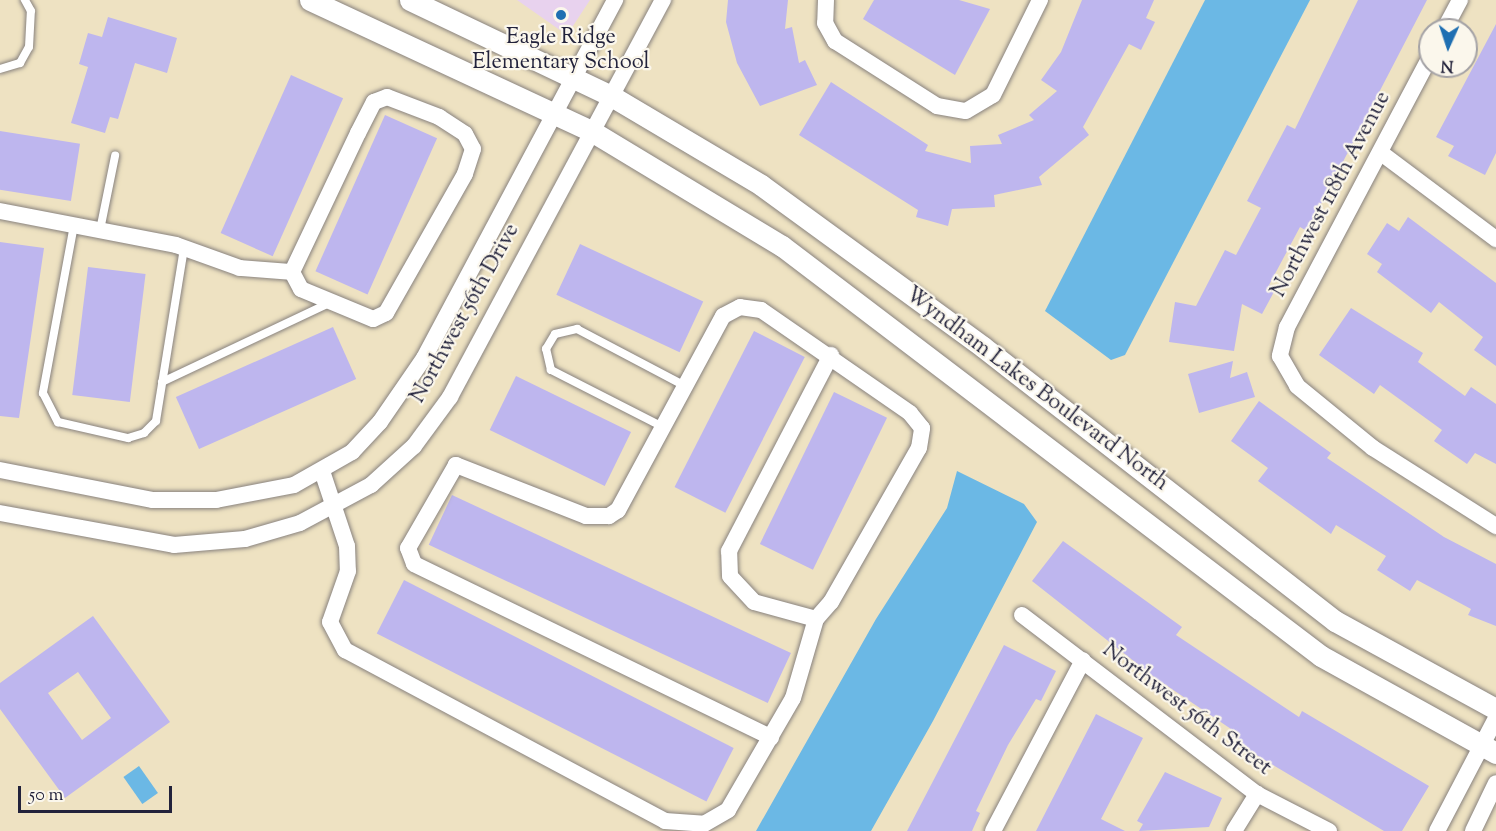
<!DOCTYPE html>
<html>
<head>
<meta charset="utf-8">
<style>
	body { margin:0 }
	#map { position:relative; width:1496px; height:831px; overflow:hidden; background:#eee2c2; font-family:"Sorts Mill Goudy",serif }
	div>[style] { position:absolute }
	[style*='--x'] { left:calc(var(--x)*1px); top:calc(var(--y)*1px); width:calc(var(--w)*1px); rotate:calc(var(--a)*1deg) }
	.built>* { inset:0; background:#e8d2ee }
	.water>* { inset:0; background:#6bb8e5; transform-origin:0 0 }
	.building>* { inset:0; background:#beb6ee; transform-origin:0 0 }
	.roads { filter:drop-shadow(0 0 2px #88827e) drop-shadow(0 0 2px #88827e) }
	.service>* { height:8px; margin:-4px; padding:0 4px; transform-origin:4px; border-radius:4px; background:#fff }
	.minor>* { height:16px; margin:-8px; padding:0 8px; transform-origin:8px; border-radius:8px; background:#fff }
	.tertiary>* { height:21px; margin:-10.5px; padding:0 10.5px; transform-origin:10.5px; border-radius:10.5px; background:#fff }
	.dots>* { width:16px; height:16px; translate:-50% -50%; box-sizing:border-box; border:3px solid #fbf7ec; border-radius:50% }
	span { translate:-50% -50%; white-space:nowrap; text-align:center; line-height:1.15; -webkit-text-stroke:4.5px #fbf7ec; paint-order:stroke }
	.poi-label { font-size:22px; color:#22223b }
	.street-label { font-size:22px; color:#22223b }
	.north { position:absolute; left:1418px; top:18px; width:60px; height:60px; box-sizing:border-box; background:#fbf7ec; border:2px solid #a4a2a5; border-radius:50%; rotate:183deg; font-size:16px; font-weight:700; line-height:24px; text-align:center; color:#22223b }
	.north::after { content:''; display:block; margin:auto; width:21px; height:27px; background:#1f6fb2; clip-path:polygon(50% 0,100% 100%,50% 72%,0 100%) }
	.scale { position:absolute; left:18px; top:786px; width:154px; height:27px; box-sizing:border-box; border:3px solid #22223b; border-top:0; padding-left:8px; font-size:18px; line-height:21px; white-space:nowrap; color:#22223b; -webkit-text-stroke:4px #fbf7ec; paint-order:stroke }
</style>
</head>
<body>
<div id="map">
	<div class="built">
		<div style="clip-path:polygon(517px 0,590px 0,567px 35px)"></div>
	</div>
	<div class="water">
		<div style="clip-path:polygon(1205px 0,1310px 0,1125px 355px,1111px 360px,1045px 311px)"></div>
		<div style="clip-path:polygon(957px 471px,1024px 504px,1037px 522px,933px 721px,871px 831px,756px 831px,876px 619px,947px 508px)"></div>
		<div style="left:139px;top:766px;width:33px;height:19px;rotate:55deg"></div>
	</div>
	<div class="building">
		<div style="clip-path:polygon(728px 0,788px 0,785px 29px,792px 27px,799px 63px,805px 60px,817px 85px,760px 106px,737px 63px,726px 22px)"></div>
		<div style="clip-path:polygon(874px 0,959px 0,990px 9px,955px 75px,863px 19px)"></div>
		<div style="clip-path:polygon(1082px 0,1154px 0,1146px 18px,1155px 22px,1141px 50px,1129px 44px,1083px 127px,1089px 135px,1039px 177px,1042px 185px,994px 195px,995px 207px,952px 209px,948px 226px,916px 217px,918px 210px,799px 135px,831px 82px,928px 145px,925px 151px,971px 163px,970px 146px,1002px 144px,998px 135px,1034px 120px,1029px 115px,1057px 91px,1041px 80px,1061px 52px)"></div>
		<div style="clip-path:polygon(1358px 0,1427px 0,1307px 231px,1300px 227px,1269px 285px,1276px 288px,1262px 314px,1242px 304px,1234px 351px,1169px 342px,1175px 302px,1196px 306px,1225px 250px,1236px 255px,1261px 208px,1247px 201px,1287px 125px,1295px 129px)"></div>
		<div style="clip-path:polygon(108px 17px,177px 38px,167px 73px,135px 63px,118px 119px,110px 117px,105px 133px,71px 123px,88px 67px,79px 64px,88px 33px,102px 37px)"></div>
		<div style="clip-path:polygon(1496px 24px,1496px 153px,1485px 175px,1448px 156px,1454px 146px,1436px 137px)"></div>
		<div style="left:291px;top:75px;width:57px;height:173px;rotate:24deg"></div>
		<div style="left:385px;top:115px;width:57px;height:171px;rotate:24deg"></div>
		<div style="left:0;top:131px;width:81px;height:58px;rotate:9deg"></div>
		<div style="clip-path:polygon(1408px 217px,1496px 283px,1496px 366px,1474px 350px,1483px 337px,1439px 302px,1431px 313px,1377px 272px,1382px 264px,1367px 254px,1387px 223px,1399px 231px)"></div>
		<div style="clip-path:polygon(0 242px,44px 248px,19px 418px,0 416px)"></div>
		<div style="left:580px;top:244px;width:136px;height:56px;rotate:25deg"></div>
		<div style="left:88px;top:267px;width:58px;height:129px;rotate:7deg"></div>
		<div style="clip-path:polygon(1351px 308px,1423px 353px,1418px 362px,1465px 396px,1471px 387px,1496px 404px,1496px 464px,1475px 453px,1467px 464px,1434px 441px,1442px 430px,1380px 385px,1374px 394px,1319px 355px)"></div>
		<div style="left:333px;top:327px;width:57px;height:172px;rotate:66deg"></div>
		<div style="left:754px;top:331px;width:57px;height:175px;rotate:27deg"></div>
		<div style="clip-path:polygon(1233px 361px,1230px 378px,1247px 372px,1255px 397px,1199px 413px,1188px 374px)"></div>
		<div style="left:516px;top:376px;width:128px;height:60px;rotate:26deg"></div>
		<div style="left:834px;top:392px;width:59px;height:169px;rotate:26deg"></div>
		<div style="clip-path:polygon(1259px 401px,1331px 453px,1327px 458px,1444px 537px,1496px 564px,1496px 626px,1468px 615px,1471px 609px,1417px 580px,1410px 591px,1377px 570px,1386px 556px,1336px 525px,1331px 534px,1258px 481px,1268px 468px,1231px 441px)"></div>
		<div style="left:452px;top:495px;width:374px;height:55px;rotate:25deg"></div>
		<div style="clip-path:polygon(1063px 541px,1182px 627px,1176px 635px,1299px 717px,1302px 711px,1429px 786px,1402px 831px,1384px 831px,1226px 737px,1231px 729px,1154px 677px,1032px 581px)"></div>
		<div style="left:404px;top:580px;width:370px;height:60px;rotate:27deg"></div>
		<div style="clip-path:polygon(evenodd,93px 616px,170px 722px,65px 798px,0 709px,0 683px,93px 616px,78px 672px,111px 718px,82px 740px,48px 693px,78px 672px)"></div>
		<div style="clip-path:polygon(1004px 645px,1056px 671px,1041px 701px,1036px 699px,1008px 745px,976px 811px,980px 813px,972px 831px,907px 831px)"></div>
		<div style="clip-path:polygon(1096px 714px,1143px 738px,1101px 819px,1125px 831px,1036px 831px)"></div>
		<div style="clip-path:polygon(1165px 772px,1222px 798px,1209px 827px,1139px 831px,1143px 824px,1137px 821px)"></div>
	</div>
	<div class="roads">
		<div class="service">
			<div style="--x:0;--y:69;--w:21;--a:-17"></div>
			<div style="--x:20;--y:63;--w:18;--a:-61"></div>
			<div style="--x:29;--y:47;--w:36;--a:-87"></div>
			<div style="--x:31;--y:11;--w:13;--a:-119"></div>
			<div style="--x:74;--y:225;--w:171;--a:100.5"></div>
			<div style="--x:43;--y:393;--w:33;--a:63"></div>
			<div style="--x:58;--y:422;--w:72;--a:12.9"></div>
			<div style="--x:128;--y:438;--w:17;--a:-17"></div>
			<div style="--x:144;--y:433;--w:17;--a:-45"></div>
			<div style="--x:156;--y:421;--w:175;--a:-80.8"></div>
			<div style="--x:100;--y:230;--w:76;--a:-78.5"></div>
			<div style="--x:162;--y:382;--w:187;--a:-25.3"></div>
			<div style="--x:663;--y:427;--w:126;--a:-153"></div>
			<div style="--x:551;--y:370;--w:22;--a:-103"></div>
			<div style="--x:546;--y:349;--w:17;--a:-59"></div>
			<div style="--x:555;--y:334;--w:23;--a:-13"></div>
			<div style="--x:577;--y:329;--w:122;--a:27.8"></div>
		</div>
		<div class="minor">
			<div style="--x:826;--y:0;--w:23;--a:92"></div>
			<div style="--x:825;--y:23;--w:21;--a:61"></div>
			<div style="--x:835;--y:41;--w:121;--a:32.5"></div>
			<div style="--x:937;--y:106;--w:29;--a:10"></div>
			<div style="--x:966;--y:111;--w:31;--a:-31"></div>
			<div style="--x:993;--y:95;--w:106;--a:-63.7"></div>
			<div style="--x:1444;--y:30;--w:34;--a:-62"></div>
			<div style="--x:1430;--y:57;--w:306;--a:117.9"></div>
			<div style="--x:1287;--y:327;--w:30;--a:104"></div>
			<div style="--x:1280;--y:356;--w:34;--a:60"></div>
			<div style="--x:1297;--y:386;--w:98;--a:39.2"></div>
			<div style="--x:1373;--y:448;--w:146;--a:32.4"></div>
			<div style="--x:387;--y:97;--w:56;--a:21"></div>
			<div style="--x:439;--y:117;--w:31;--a:33"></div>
			<div style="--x:465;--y:134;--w:17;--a:62"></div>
			<div style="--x:473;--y:149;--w:26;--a:108"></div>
			<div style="--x:465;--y:174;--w:160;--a:119.6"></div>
			<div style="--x:386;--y:313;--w:14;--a:155"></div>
			<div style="--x:373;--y:319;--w:78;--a:-157.4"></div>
			<div style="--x:301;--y:289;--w:19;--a:-118"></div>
			<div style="--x:292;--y:272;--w:154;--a:-64.6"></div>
			<div style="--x:358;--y:133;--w:35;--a:-63"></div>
			<div style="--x:374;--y:102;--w:14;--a:-21"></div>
			<div style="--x:1381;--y:153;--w:144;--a:36.8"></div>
			<div style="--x:0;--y:211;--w:179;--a:10.9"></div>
			<div style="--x:176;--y:245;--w:68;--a:19.8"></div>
			<div style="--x:240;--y:268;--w:52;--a:4.4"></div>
			<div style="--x:0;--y:470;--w:156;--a:11.1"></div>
			<div style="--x:153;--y:500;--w:63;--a:0"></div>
			<div style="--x:216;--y:500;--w:79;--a:-10.9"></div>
			<div style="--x:294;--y:485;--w:67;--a:-29.6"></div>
			<div style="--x:352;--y:452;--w:41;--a:-47"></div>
			<div style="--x:380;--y:422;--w:78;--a:-55.5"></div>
			<div style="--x:424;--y:358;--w:406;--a:-61.9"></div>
			<div style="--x:322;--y:471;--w:79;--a:71.6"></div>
			<div style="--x:347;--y:546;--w:25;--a:88"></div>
			<div style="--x:348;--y:571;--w:54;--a:109.4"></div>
			<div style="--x:330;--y:622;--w:32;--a:62"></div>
			<div style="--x:345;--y:650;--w:363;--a:28.1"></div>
			<div style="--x:665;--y:821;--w:39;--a:4"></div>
			<div style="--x:704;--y:824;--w:28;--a:-30"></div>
			<div style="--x:728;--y:810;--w:129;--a:-59.9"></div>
			<div style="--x:793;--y:698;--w:82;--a:-73.8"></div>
			<div style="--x:816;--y:619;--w:23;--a:-49"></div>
			<div style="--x:831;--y:602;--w:177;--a:-60.3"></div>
			<div style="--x:919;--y:448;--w:20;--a:-81"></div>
			<div style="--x:922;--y:428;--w:19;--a:-129"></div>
			<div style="--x:910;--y:413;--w:181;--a:-145.3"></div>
			<div style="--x:761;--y:310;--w:21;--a:-172"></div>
			<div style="--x:740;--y:307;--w:19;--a:152"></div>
			<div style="--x:723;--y:316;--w:221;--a:118.4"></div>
			<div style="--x:618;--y:510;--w:11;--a:146"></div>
			<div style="--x:609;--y:516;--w:23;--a:180"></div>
			<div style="--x:586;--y:516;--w:140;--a:-158.6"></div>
			<div style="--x:456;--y:465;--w:96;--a:120"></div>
			<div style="--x:408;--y:548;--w:17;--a:69"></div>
			<div style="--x:414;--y:564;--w:397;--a:25.9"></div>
			<div style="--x:0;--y:513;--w:177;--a:10.4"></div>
			<div style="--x:174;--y:545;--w:71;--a:-4.8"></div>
			<div style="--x:245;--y:539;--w:57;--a:-16.2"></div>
			<div style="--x:300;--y:523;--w:81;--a:-28.2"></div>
			<div style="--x:371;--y:485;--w:58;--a:-42.2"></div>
			<div style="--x:414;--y:446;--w:61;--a:-53.7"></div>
			<div style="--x:450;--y:397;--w:451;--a:-61.8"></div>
			<div style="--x:1022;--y:615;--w:295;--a:37.3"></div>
			<div style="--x:1257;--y:794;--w:81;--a:27.2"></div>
			<div style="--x:816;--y:619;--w:64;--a:-164.7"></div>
			<div style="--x:754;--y:602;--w:35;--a:-133"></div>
			<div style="--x:730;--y:576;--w:25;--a:-92"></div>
			<div style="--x:729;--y:551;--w:221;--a:-62.5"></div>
			<div style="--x:993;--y:831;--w:193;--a:-62.2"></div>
			<div style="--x:1234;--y:831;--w:44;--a:-58.1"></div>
			<div style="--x:1437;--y:831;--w:127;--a:-62.4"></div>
			<div style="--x:1473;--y:831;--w:53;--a:-64.4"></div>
		</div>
		<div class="tertiary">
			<div style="--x:310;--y:0;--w:312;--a:25"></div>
			<div style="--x:593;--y:132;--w:221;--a:31.1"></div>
			<div style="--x:782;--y:246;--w:677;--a:37.26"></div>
			<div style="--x:1321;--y:656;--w:200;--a:29"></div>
			<div style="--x:410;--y:0;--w:225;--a:25.5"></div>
			<div style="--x:613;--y:97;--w:172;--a:30.7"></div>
			<div style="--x:761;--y:185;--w:275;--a:36.1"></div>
			<div style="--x:983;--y:347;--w:446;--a:37.9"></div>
			<div style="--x:1335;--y:621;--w:183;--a:28.7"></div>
		</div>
	</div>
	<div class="dots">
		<div style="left:561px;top:15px;background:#1f6fb2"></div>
	</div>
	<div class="poi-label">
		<span style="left:561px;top:51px">Eagle Ridge<br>Elementary School</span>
	</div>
	<div class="street-label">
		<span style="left:1332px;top:195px;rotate:-62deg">Northwest 118th Avenue</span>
		<span style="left:466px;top:314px;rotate:-61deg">Northwest 56th Drive</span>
		<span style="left:1036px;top:390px;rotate:37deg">Wyndham Lakes Boulevard North</span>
		<span style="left:1186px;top:710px;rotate:37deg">Northwest 56th Street</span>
	</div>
	<div class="north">N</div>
	<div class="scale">50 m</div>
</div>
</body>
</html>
